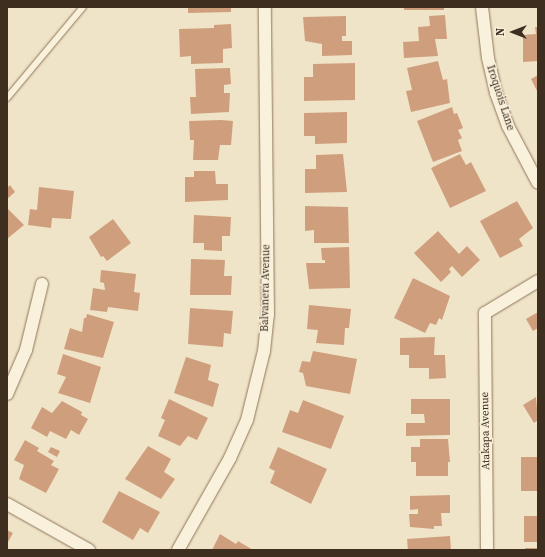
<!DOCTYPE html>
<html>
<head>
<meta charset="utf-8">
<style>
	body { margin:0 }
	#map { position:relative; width:545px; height:557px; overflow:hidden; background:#f0e4c8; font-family:"Source Serif 4",serif }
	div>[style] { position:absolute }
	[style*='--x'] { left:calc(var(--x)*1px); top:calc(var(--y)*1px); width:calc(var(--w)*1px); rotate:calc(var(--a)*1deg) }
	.building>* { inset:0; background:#cf9f7d; transform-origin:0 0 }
	.roads { filter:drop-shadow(0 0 1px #8d765c) drop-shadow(0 0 1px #8d765c) }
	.service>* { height:6px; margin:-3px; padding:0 3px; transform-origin:3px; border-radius:3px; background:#faf1dc }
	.minor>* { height:12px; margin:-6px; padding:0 6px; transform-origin:6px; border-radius:6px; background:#faf1dc }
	span { translate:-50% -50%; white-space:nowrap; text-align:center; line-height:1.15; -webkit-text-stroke:3px #f7eed8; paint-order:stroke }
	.street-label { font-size:11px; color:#3d2e20 }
	.frame { position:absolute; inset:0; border:8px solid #3d2e20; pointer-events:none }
	.north { position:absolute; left:493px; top:12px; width:40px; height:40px; -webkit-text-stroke:3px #f7eed8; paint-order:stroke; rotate:270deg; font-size:11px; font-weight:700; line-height:16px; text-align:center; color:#3d2e20 }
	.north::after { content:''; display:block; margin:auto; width:14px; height:18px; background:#3d2e20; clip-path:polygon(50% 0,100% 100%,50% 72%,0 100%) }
</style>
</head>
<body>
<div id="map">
	<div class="building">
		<div style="clip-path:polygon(188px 7px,231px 7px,231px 12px,188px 13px)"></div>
		<div style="left:404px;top:7px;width:40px;height:3px"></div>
		<div style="clip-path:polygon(445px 15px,447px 39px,435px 39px,438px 56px,404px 58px,403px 42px,419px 41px,418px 27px,430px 26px,429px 16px)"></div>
		<div style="clip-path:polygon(346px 16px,346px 36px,342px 36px,342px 41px,352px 41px,352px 55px,322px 56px,322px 44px,305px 41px,303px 17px)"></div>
		<div style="clip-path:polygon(231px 24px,232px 48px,223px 49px,223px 63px,191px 64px,191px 56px,180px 57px,179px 29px,214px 28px,214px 25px)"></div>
		<div style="clip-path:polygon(535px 27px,538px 27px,538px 61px,523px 62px,523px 35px,536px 34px)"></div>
		<div style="clip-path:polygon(438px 61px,443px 80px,447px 79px,450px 103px,411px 112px,406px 91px,412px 90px,407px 68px)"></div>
		<div style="clip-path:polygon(355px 63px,355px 100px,304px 101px,304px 77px,313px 77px,313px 64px)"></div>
		<div style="clip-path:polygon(230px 68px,231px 84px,224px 85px,224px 93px,230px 93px,229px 112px,191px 114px,190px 97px,196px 97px,195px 69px)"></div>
		<div style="clip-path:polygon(538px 75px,538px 93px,531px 79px)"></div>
		<div style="clip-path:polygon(452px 107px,454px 114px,457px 113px,463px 128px,458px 130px,462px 138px,458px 140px,462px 151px,433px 162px,417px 121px)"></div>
		<div style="clip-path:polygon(347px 112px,347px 143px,315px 144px,315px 136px,304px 136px,304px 113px)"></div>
		<div style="clip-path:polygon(221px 120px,233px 121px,231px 145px,220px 145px,218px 160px,193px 160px,194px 140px,190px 140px,189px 121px)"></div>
		<div style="clip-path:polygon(343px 154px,347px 192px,305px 193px,305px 169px,316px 169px,316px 155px)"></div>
		<div style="clip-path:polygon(460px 154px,466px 165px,471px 162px,486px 191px,450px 208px,431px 168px)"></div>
		<div style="clip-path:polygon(194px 171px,215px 171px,216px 184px,228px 184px,228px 200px,185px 202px,185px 177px,194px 177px)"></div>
		<div style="clip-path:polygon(10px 185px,15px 192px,7px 199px,7px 188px)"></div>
		<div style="clip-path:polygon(39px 187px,74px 191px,71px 219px,52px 218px,51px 228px,28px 225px,30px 209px,37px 210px)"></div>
		<div style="clip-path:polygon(517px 201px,533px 228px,519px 239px,523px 246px,500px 258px,480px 221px)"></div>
		<div style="clip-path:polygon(305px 206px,348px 207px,349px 243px,314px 243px,314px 230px,305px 231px)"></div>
		<div style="clip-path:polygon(7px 208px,24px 225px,7px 239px)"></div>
		<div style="clip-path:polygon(194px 215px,231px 217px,230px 236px,222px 236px,222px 251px,204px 250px,204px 243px,193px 243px)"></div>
		<div style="clip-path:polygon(113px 219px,131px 243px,107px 261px,103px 256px,101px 257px,89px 237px)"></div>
		<div style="clip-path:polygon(438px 231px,459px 254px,467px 246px,480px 260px,462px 277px,452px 266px,449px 269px,451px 272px,441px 282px,414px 253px)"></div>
		<div style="clip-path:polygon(349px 247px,350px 288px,309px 289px,306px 263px,325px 263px,325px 260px,322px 260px,321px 248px)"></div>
		<div style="clip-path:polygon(191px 259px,225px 260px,224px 276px,232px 276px,231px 295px,190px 295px)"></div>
		<div style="clip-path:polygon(101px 270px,136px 274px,134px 292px,140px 293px,138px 311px,108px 307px,107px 312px,90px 310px,93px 288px,105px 290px,104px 283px,100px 282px)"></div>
		<div style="clip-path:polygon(413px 278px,450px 296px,442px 320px,439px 318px,436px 325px,430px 323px,425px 333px,394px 318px)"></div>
		<div style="clip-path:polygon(309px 305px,351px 309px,349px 328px,345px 328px,344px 345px,316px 343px,318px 330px,307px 329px)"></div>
		<div style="clip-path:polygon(190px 308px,233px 311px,231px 334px,224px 333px,223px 347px,188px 344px)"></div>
		<div style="clip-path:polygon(538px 312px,538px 328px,533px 331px,526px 319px)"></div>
		<div style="clip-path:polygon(87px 314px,114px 322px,103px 358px,64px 349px,70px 328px,82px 332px,84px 318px,86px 318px)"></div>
		<div style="clip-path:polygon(435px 337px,434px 355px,445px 355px,446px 378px,429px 379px,429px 368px,409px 368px,409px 355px,400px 355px,400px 338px)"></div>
		<div style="clip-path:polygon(313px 351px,357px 359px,350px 394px,306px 386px,303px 373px,299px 372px,302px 361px,310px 362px)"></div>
		<div style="clip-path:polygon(63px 354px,101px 367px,90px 403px,58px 393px,66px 377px,57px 374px)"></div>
		<div style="clip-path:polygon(186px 357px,211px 365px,208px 380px,219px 384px,213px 407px,174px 393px)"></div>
		<div style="clip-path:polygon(536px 397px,538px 420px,534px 423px,523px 405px)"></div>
		<div style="clip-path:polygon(169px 399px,208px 418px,197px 440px,188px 436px,180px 446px,158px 436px,165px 420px,161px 418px)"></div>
		<div style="clip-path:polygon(411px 399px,450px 399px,450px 435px,406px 436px,406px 423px,425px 423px,424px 414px,411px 414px)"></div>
		<div style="clip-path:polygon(303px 400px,344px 416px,331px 449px,282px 432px,290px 410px,298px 413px)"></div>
		<div style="clip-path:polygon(62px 401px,82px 412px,81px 415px,88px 419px,79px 435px,71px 430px,66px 439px,50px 431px,47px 437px,31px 428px,42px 407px,52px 413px)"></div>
		<div style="clip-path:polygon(420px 439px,448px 439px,450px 462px,448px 462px,448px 476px,416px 476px,416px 462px,411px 462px,411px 447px,420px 447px)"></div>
		<div style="clip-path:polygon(25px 440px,39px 448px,37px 451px,54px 461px,51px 465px,59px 469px,46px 493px,19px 479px,24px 465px,14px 460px)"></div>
		<div style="clip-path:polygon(148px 446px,171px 459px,164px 472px,175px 479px,161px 499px,125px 479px)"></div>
		<div style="clip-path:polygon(51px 447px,60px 451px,57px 457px,48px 452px)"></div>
		<div style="clip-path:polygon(278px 447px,327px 469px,311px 504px,270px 483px,275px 471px,269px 468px)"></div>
		<div style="left:521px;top:457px;width:17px;height:34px"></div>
		<div style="clip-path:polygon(119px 491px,160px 512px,148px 533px,140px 528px,133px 540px,102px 522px)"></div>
		<div style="clip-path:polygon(450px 495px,450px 513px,441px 513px,442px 526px,434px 526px,434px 529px,410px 527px,409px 514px,418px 514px,418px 509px,410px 510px,410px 496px)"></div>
		<div style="left:524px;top:516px;width:14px;height:26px"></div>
		<div style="clip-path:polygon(7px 530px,13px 533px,7px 544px)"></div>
		<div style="clip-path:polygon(220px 534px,236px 544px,238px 541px,253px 550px,212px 550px)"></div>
		<div style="left:450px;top:536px;width:14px;height:43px;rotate:86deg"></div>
		<div style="left:525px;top:548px;width:13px;height:2px"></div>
	</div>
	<div class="roads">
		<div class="service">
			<div style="--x:7;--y:98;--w:119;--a:-50.1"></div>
		</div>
		<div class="minor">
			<div style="--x:482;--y:7;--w:51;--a:83.3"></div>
			<div style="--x:488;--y:58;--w:36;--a:77"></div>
			<div style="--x:496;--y:93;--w:35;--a:70"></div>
			<div style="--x:508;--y:126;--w:64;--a:62.2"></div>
			<div style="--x:7;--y:394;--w:48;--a:-66.6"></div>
			<div style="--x:26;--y:350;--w:68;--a:-76.4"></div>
			<div style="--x:7;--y:504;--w:94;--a:29.3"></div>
			<div style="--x:178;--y:550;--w:106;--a:-60.5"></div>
			<div style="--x:230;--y:458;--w:42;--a:-65.9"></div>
			<div style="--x:247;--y:420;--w:71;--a:-76.2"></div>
			<div style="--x:264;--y:351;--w:36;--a:-84"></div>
			<div style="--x:268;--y:315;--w:308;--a:-90.6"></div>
			<div style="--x:487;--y:550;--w:237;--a:-90.5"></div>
			<div style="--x:485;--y:313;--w:62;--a:-31.1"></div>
		</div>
	</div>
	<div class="street-label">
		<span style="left:500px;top:98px;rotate:72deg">Iroquois Lane</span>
		<span style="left:266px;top:288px;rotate:-89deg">Balvanera Avenue</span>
		<span style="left:486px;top:431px;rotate:-91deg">Atakapa Avenue</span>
	</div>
	<div class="frame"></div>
	<div class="north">N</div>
</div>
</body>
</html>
